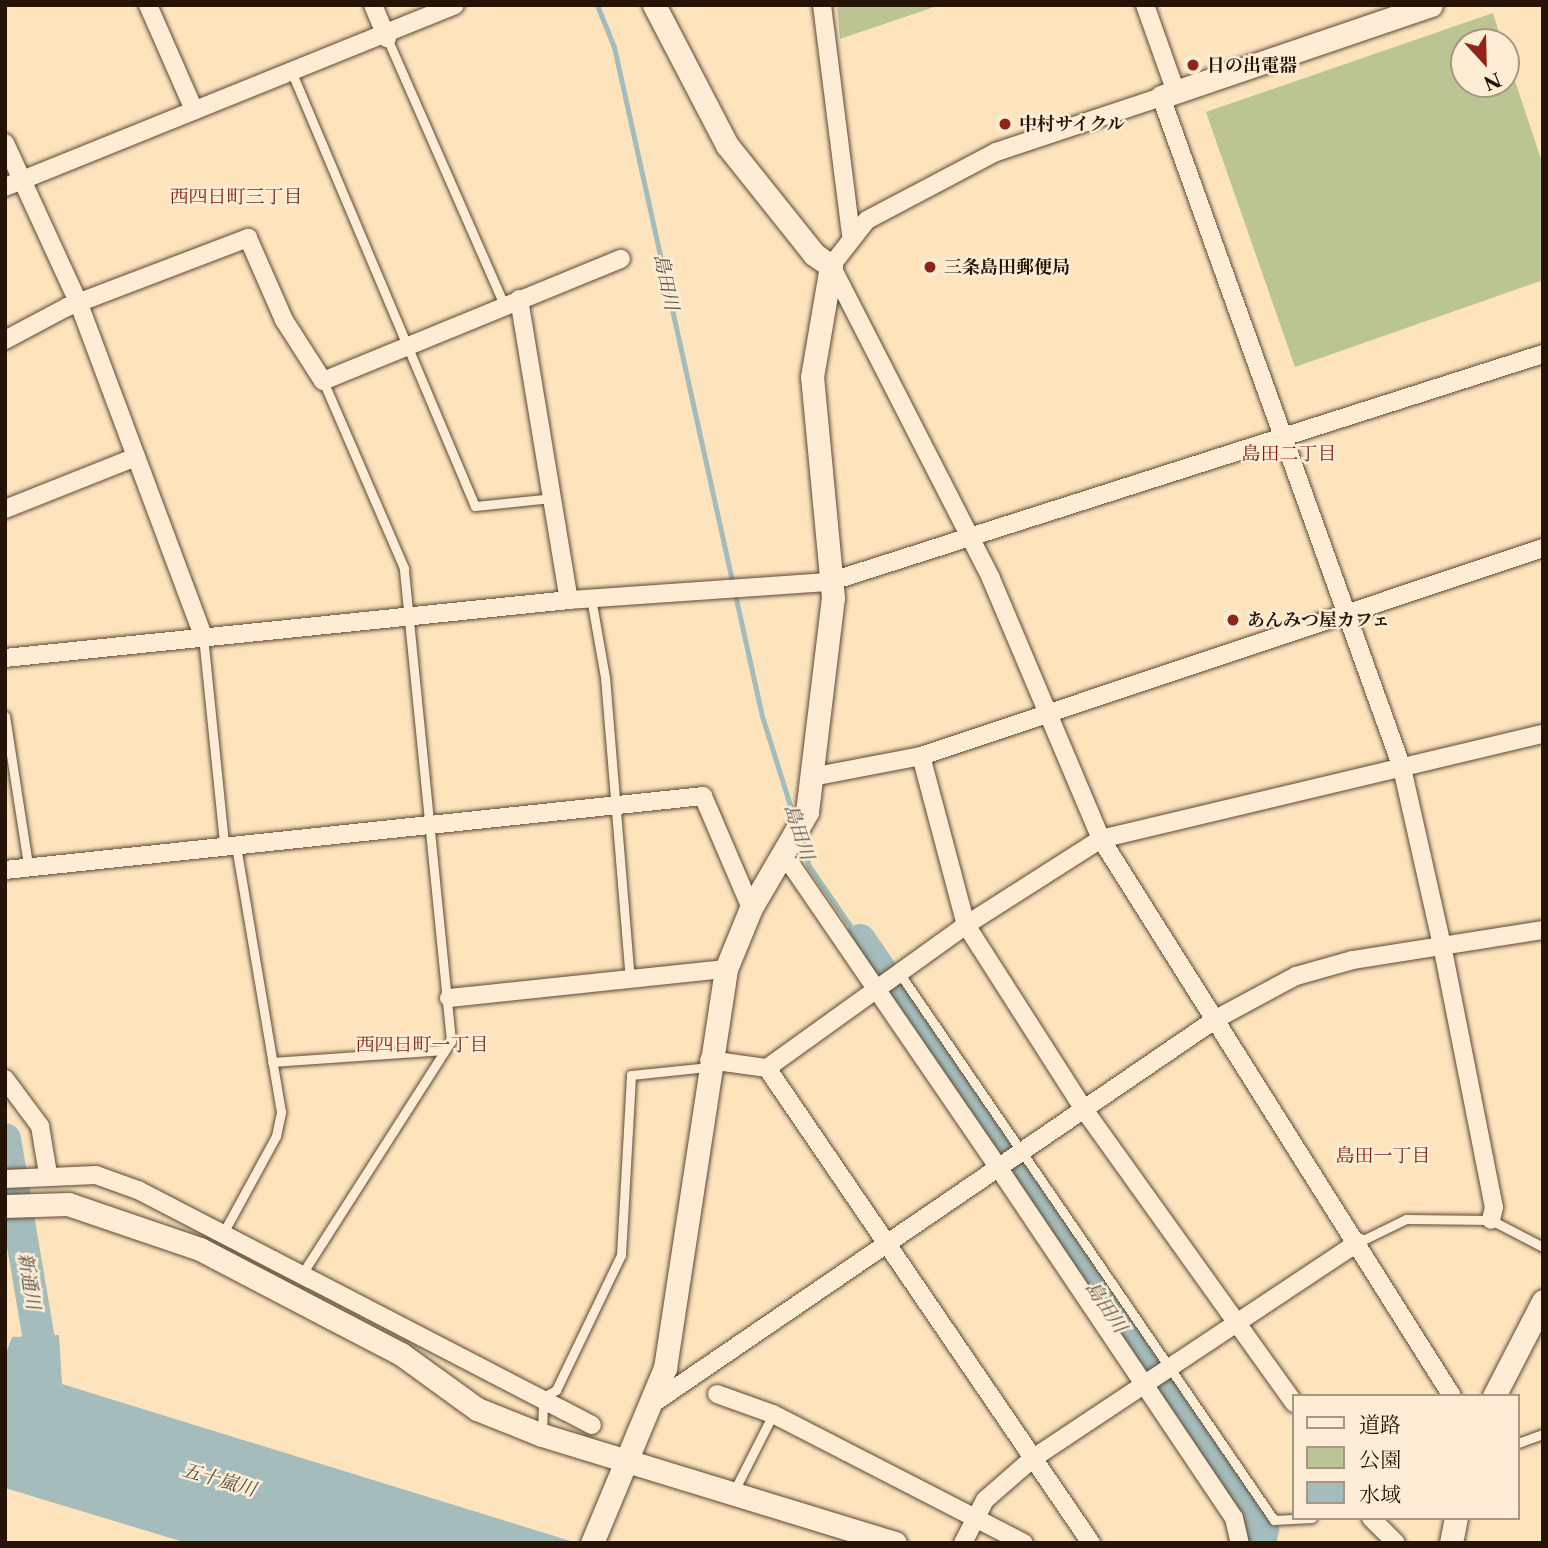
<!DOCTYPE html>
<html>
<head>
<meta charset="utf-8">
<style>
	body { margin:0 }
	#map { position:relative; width:1548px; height:1548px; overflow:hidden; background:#fde4bd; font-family:"Libre Caslon Text","Noto Serif JP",serif }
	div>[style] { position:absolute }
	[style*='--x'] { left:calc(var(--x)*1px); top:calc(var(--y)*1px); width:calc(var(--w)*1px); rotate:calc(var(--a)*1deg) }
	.green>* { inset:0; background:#bbc594 }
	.water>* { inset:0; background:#a4bcbb }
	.stream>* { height:5px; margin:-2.5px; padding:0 2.5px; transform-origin:2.5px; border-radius:2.5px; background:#a4bcbb }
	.river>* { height:32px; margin:-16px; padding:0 16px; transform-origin:16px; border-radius:16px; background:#a4bcbb }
	.roads { filter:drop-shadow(0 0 2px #5b4833) drop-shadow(0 0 2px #5b4833) }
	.service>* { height:9px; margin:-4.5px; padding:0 4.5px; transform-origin:4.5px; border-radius:4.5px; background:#feedd4 }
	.minor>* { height:18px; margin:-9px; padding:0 9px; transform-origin:9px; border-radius:9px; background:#feedd4 }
	.tertiary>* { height:23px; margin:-11.5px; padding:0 11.5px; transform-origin:11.5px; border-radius:11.5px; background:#feedd4 }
	.dots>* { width:19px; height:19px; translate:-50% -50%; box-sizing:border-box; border:4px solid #feedd4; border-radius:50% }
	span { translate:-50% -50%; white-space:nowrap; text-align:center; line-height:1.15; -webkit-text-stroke:5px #feedd4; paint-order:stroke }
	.poi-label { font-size:18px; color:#251405; font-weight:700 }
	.left { translate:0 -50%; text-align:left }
	.neighbourhood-label { font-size:19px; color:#7a1f14 }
	.water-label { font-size:19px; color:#514f45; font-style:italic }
	.frame { position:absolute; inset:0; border:7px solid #251405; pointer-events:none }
	.legend { position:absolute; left:1292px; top:1394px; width:228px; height:126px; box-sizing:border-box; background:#feedd4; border:2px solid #a79681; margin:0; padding:9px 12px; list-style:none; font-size:21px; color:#251405 }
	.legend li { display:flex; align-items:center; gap:14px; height:35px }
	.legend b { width:35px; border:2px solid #a79681 }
	.north { position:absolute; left:1450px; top:28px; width:70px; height:70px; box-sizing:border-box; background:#feedd4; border:2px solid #a79681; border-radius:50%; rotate:158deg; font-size:19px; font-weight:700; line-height:28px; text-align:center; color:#251405 }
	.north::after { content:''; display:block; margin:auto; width:24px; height:32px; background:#8f2418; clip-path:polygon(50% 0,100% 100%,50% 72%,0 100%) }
</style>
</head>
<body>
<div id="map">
	<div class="green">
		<div style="clip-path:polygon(837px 5px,940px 5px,840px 39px)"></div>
		<div style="clip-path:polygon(1493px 13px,1502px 42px,1464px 42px,1464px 84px,1506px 84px,1506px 54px,1543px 165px,1543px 280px,1295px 367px,1206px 112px)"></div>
	</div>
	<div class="water">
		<div style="clip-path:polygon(59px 1335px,62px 1384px,577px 1543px,187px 1543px,5px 1488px,5px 1356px,12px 1337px)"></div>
	</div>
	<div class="stream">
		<div style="--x:597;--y:5;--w:45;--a:68"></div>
		<div style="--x:614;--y:47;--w:685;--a:77.53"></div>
		<div style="--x:762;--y:716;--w:110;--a:72.6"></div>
		<div style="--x:800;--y:837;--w:30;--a:73"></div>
		<div style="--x:809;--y:866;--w:90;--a:55.4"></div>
	</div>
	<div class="river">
		<div style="--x:860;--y:940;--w:714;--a:55.62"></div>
		<div style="--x:1263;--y:1529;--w:14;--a:102"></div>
		<div style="--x:5;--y:1139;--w:205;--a:80.4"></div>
		<div style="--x:39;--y:1341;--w:38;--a:97"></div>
	</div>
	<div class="roads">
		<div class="service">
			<div style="--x:387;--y:38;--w:292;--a:66.3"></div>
			<div style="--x:292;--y:73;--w:470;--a:67.1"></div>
			<div style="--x:475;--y:506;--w:77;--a:-5.9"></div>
			<div style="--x:591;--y:598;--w:80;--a:80"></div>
			<div style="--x:605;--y:677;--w:303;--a:85.3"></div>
			<div style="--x:203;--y:636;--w:209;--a:84.2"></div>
			<div style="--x:5;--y:716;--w:151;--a:81.2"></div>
			<div style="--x:900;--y:974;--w:662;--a:55.59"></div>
			<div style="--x:1274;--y:1520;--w:38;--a:-3"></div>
			<div style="--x:272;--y:1062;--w:173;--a:-4"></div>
			<div style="--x:222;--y:1235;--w:113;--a:-61.4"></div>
			<div style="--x:276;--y:1136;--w:25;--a:-78"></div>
			<div style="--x:281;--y:1112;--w:271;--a:-99.6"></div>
			<div style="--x:1359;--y:1242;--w:52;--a:-26.1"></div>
			<div style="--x:1406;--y:1219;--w:85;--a:0.7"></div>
			<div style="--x:1491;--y:1220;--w:59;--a:27.4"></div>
			<div style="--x:302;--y:1274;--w:277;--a:-57.4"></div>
			<div style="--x:451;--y:1041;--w:475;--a:-95.7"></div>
			<div style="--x:404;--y:568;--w:204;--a:-113.4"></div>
			<div style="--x:542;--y:1433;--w:36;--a:-88"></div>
			<div style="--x:543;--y:1397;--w:15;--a:-28"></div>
			<div style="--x:556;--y:1390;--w:150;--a:-64.3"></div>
			<div style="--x:621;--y:1255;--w:180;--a:-86.8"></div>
			<div style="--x:631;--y:1075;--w:77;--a:-5.9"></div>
			<div style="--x:1518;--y:1443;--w:27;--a:-20"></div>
			<div style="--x:734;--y:1491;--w:86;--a:-63.1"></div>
		</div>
		<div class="minor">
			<div style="--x:148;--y:5;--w:115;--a:66.3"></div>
			<div style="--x:373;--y:5;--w:36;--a:67"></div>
			<div style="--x:822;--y:5;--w:231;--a:82.8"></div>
			<div style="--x:1145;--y:5;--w:92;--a:70.4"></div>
			<div style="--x:5;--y:143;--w:177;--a:65.3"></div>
			<div style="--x:79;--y:304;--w:354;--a:69.5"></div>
			<div style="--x:5;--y:187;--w:485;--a:-22"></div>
			<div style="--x:519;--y:299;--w:305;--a:80.6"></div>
			<div style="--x:5;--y:340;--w:70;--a:-28"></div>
			<div style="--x:67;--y:307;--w:194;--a:-20.9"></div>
			<div style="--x:248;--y:238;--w:90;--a:66.3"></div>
			<div style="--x:284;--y:320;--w:72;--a:57.4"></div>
			<div style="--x:323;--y:381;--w:322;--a:-22.3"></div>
			<div style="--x:5;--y:509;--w:141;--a:-21.7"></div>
			<div style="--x:5;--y:658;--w:567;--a:-5.87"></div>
			<div style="--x:569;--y:600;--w:261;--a:-4"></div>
			<div style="--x:829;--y:582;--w:750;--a:-17.71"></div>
			<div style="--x:921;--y:756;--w:175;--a:75.1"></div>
			<div style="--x:966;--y:925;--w:217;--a:57.4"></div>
			<div style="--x:1083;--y:1108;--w:363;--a:54.4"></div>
			<div style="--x:812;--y:777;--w:111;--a:-10.9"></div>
			<div style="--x:921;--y:756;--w:656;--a:-18.49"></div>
			<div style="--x:778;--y:861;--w:15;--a:20"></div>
			<div style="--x:792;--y:866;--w:365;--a:55.6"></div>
			<div style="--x:998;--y:1167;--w:423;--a:56.1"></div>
			<div style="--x:1234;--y:1518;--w:26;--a:77"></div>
			<div style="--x:5;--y:870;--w:702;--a:-6.05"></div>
			<div style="--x:703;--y:796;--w:122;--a:66.8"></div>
			<div style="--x:449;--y:998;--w:279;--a:-6"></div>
			<div style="--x:709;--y:1060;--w:59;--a:7.9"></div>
			<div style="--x:767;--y:1068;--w:245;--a:-35.7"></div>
			<div style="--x:966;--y:925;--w:160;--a:-32.5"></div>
			<div style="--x:1101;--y:839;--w:454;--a:-13.4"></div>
			<div style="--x:767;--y:1068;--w:575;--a:55.7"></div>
			<div style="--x:5;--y:1079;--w:59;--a:53.3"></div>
			<div style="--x:40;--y:1126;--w:49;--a:80.5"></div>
			<div style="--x:5;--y:1179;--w:91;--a:-2.5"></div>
			<div style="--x:96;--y:1175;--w:45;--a:19.7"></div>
			<div style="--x:138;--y:1190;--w:511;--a:27.37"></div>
			<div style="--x:717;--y:1394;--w:59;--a:19.7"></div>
			<div style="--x:773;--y:1414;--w:282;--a:27.2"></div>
			<div style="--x:1452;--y:1396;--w:658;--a:-122.22"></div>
			<div style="--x:1101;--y:839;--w:283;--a:-112.9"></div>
			<div style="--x:991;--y:578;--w:351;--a:-117.1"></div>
			<div style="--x:831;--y:266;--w:58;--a:-52"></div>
			<div style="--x:867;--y:220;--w:146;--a:-27.8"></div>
			<div style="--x:996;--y:152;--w:174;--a:-18.4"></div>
			<div style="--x:1161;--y:97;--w:713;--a:70.24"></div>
			<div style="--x:1402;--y:768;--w:181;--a:77.3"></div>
			<div style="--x:1442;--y:945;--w:267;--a:78.8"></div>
			<div style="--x:1494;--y:1207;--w:13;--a:103"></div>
			<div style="--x:652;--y:1404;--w:683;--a:-34.32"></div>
			<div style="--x:1216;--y:1019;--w:91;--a:-28.3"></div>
			<div style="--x:1296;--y:976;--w:59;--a:-15.7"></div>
			<div style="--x:1353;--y:960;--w:192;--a:-9"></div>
			<div style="--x:1371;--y:1518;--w:35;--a:45"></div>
			<div style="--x:963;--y:1543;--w:48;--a:-62.9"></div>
			<div style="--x:985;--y:1500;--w:62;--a:-41.1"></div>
			<div style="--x:1032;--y:1459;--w:392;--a:-33.6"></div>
		</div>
		<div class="tertiary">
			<div style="--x:1161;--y:97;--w:285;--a:-18.8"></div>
			<div style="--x:5;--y:1206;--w:63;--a:-1.8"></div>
			<div style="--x:68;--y:1204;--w:139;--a:18.8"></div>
			<div style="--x:200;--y:1249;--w:227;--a:27.6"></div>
			<div style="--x:401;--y:1354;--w:94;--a:35.9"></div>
			<div style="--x:477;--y:1409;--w:70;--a:21.8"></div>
			<div style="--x:542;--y:1435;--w:369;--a:17"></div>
			<div style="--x:1494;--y:1396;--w:107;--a:-62.7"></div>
			<div style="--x:592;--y:1543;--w:190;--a:-67.4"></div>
			<div style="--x:665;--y:1368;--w:404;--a:-81.3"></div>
			<div style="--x:726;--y:969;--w:66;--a:-67.7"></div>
			<div style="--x:751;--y:908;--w:111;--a:-59.7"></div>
			<div style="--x:807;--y:812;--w:216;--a:-83.1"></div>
			<div style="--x:833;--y:598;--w:222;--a:-95.4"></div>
			<div style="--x:812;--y:377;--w:113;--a:-80.3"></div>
			<div style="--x:831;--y:266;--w:21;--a:-145"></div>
			<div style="--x:814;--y:254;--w:139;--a:-128.6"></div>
			<div style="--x:727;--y:145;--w:158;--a:-117.5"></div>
			<div style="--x:1451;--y:1543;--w:25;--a:-79"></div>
		</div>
	</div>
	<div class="dots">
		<div style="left:1193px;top:65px;background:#8f2418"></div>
		<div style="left:1005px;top:124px;background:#8f2418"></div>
		<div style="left:930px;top:267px;background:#8f2418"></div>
		<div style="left:1233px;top:620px;background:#8f2418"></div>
	</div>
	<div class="poi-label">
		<span class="left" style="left:1207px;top:65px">日の出電器</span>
		<span class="left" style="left:1019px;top:124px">中村サイクル</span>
		<span class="left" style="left:944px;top:267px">三条島田郵便局</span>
		<span class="left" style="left:1247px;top:620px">あんみつ屋カフェ</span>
	</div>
	<div class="neighbourhood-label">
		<span style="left:236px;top:197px">西四日町三丁目</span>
		<span style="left:1289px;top:454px">島田二丁目</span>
		<span style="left:422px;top:1045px">西四日町一丁目</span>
		<span style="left:1383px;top:1156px">島田一丁目</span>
	</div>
	<div class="water-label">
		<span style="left:666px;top:282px;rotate:78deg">島田川</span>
		<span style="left:799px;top:832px;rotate:72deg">島田川</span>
		<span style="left:29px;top:1281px;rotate:81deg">新通川</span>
		<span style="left:1106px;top:1307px;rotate:56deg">島田川</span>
		<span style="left:219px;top:1480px;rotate:16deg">五十嵐川</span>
	</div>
	<div class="frame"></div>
	<ul class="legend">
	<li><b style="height:9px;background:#feedd4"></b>道路</li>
	<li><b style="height:19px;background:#bbc594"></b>公園</li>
	<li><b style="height:19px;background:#a4bcbb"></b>水域</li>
	</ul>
	<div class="north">N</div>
</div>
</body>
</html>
